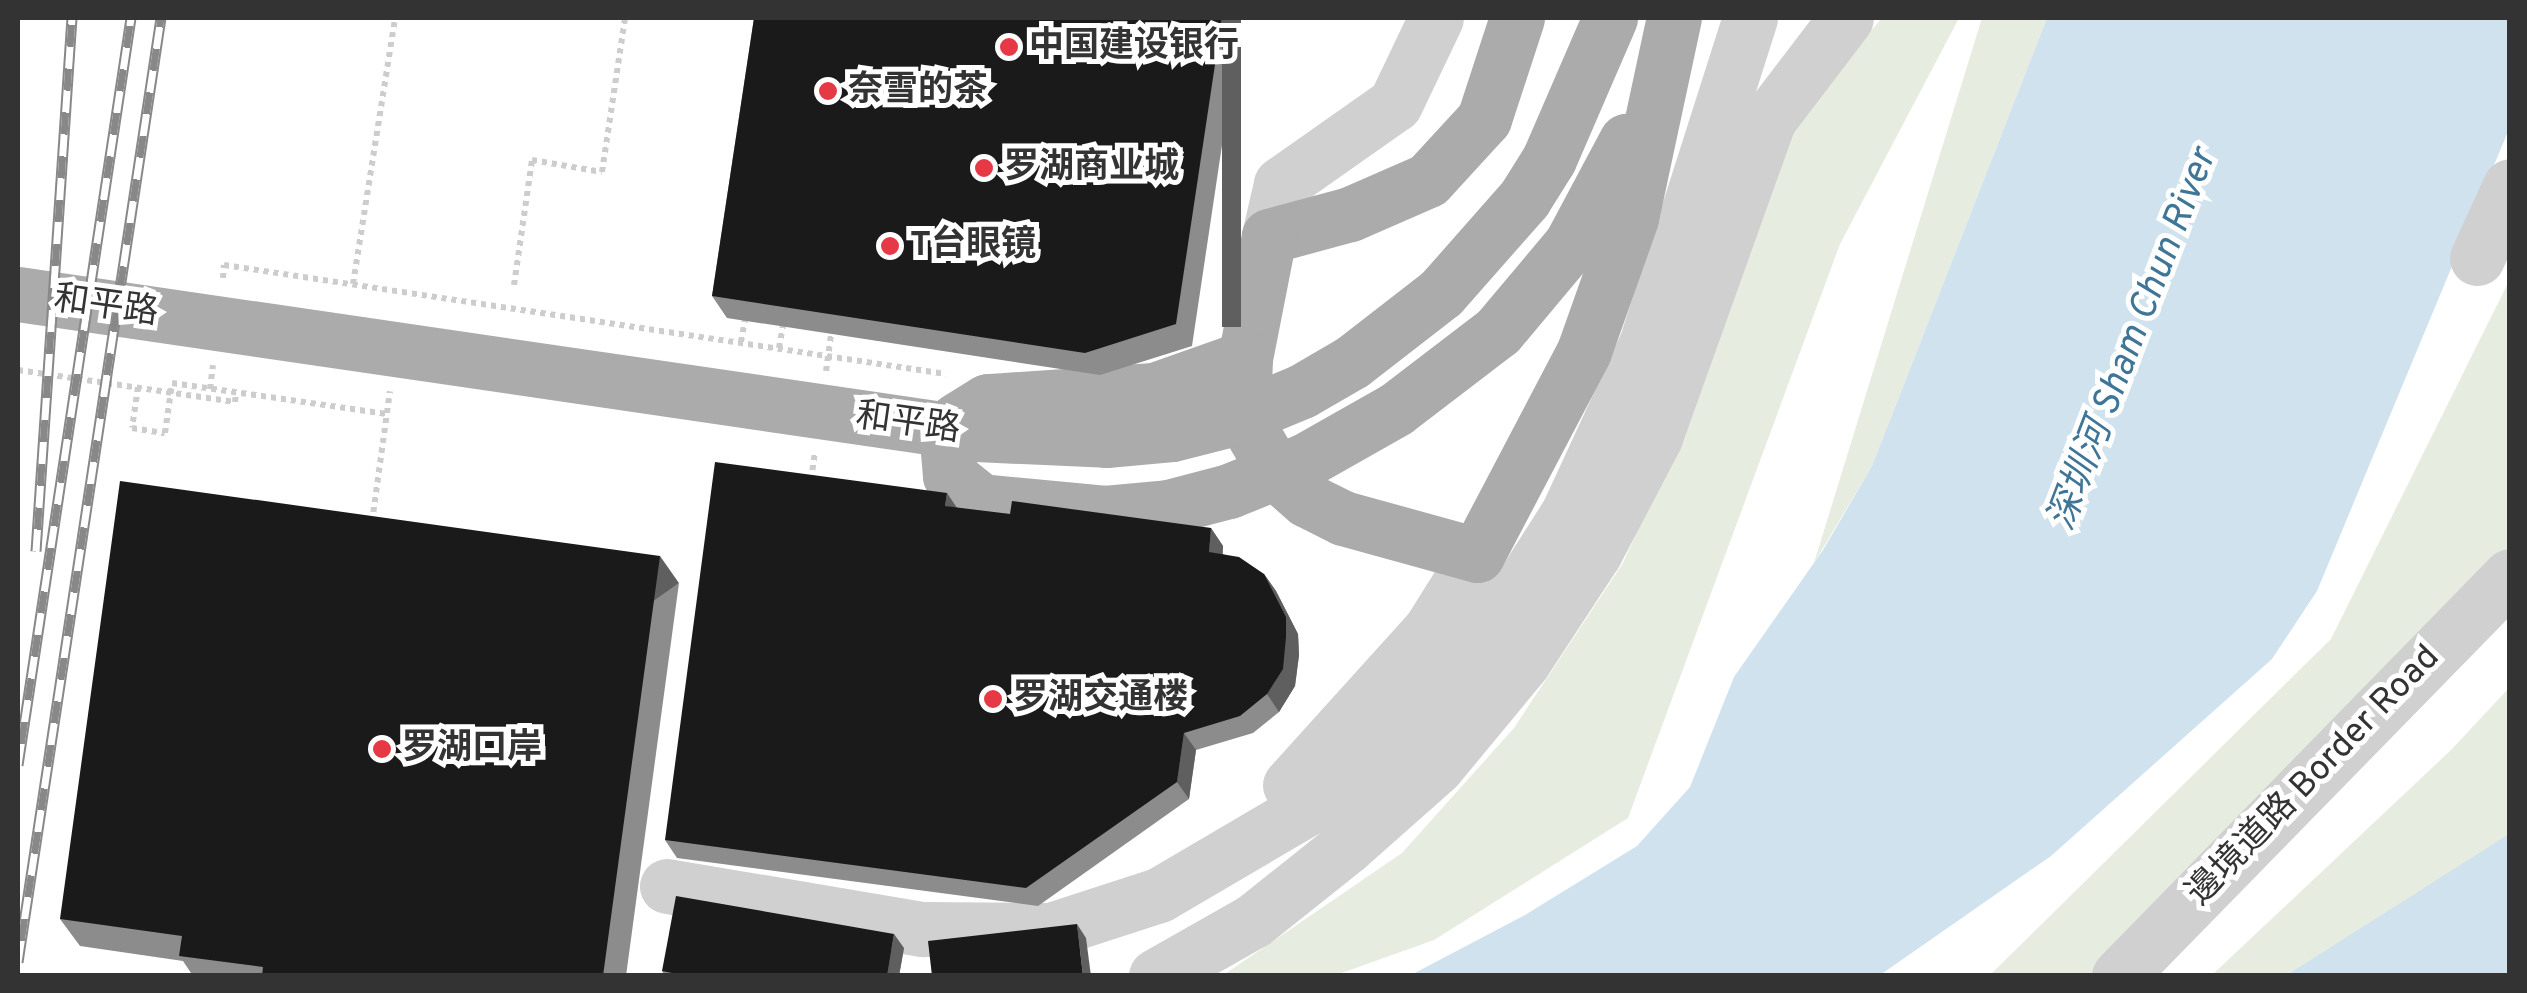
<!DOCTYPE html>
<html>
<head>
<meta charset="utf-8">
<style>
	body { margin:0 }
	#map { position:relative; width:2527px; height:993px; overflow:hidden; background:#fff; font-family:Overpass,"Noto Sans SC",sans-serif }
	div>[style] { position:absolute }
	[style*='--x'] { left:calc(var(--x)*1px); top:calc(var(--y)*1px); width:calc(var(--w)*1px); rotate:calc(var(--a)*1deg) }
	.green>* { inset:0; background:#e6ecdf }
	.water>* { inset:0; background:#cfe2ee }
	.path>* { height:6px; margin-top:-3px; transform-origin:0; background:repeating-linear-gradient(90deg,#cdcdcd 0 5px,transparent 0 10px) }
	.minor>* { height:55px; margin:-27.5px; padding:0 27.5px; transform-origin:27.5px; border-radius:27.5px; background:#d0d0d0 }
	.major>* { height:55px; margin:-27.5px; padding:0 27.5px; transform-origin:27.5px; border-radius:27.5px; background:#ababab }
	.rail>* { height:11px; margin-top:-5.5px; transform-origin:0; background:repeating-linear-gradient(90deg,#fff 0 22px,#888 0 44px); box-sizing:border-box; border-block:2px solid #888 }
	.wall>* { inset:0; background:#8c8c8c }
	.shaded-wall>* { inset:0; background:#5f5f5f; transform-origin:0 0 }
	.building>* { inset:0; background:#1a1a1a }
	.dots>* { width:28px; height:28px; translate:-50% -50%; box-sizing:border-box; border:5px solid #fff; border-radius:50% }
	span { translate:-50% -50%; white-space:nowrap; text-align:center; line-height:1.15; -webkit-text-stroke:10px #fff; paint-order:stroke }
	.poi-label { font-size:35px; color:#333; font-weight:700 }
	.left { translate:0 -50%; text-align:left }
	.street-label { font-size:35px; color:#333 }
	.water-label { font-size:38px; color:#3f7597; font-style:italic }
	.frame { position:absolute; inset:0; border:20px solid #333; pointer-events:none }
</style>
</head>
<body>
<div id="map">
	<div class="green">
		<div style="clip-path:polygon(1882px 18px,1959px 18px,1840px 244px,1628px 818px,1434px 940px,1336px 975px,1222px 976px,1402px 853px,1514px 728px,1623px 563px,1683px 431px,1779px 136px)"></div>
		<div style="clip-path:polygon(1982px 18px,2047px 18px,1872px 466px,1814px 563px)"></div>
		<div style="clip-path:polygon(2509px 281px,2509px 574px,2113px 975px,1989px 976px,2331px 639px)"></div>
		<div style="clip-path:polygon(2509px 688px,2509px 975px,2211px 976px,2451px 750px)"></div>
	</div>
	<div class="water">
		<div style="clip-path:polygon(2047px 18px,2509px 18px,2509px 129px,2317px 591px,2272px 659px,2051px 856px,1880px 975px,1409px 976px,1525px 915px,1637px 846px,1690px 787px,1734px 677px,1823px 550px,1872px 466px)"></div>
		<div style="clip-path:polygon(2509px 834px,2509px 975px,2287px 975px)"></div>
	</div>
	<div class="path">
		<div style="--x:223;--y:278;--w:13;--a:-86"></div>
		<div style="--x:224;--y:265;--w:730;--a:8.59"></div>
		<div style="--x:353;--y:284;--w:269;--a:-81"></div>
		<div style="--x:514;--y:285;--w:126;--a:-81.8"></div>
		<div style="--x:532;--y:160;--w:71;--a:9.7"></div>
		<div style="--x:602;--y:172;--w:156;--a:-81.5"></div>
		<div style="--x:741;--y:342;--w:28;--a:-80"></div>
		<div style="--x:779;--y:348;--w:29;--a:-80"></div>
		<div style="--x:18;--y:370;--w:219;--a:8.4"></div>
		<div style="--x:235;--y:402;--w:10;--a:-84"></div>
		<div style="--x:826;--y:371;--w:43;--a:-82.1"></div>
		<div style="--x:138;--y:387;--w:41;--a:98.3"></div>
		<div style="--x:132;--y:428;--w:33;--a:9"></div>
		<div style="--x:165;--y:433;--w:50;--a:-82"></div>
		<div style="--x:172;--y:383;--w:217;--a:8.2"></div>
		<div style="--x:210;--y:389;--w:24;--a:-83"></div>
		<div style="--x:811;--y:480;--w:28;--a:-82"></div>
		<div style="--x:372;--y:522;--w:132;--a:-82.2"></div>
	</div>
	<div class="minor">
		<div style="--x:1269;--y:236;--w:53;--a:-77"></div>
		<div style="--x:1281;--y:184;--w:139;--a:-35.1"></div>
		<div style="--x:1395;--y:104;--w:95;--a:-64.5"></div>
		<div style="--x:2477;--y:258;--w:79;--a:-65.4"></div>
		<div style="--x:1290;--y:785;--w:209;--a:-47.9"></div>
		<div style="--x:1430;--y:630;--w:89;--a:-57.9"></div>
		<div style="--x:667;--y:886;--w:259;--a:9.6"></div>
		<div style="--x:922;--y:929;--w:129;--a:0.4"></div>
		<div style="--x:1051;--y:930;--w:114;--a:-18"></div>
		<div style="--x:1159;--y:895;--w:172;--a:-30.4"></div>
		<div style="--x:1307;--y:808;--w:99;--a:-39.3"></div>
		<div style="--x:1384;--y:745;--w:88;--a:-45.9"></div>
		<div style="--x:1445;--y:682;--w:111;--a:-50.9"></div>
		<div style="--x:1515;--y:596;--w:98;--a:-57.4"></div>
		<div style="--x:1568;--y:513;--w:186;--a:-65.2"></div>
		<div style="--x:1646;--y:344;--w:342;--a:-72.3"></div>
		<div style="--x:1156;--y:976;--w:112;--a:-29.6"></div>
		<div style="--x:1253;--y:921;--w:120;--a:-38.6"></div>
		<div style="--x:1347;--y:846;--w:120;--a:-41.6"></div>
		<div style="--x:1437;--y:766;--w:135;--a:-50.4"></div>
		<div style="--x:1523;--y:662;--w:131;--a:-56.8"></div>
		<div style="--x:1595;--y:552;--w:130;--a:-62.4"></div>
		<div style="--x:1655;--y:437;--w:338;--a:-70.3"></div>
		<div style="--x:1769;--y:119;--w:127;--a:-52.7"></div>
		<div style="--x:2119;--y:976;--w:559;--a:-45.65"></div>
	</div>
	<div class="major">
		<div style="--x:1517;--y:18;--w:106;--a:108.1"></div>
		<div style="--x:1484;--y:119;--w:83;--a:132.6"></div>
		<div style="--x:1428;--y:180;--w:85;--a:156.4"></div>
		<div style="--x:1350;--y:214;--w:84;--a:164.8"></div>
		<div style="--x:1269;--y:236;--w:124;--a:101.1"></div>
		<div style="--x:1245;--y:358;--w:36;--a:92"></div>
		<div style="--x:1244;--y:394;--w:44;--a:75.7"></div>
		<div style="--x:1255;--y:437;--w:42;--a:59.7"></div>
		<div style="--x:1276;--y:473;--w:41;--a:41.1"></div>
		<div style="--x:1307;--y:500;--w:40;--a:26.6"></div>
		<div style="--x:1343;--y:518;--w:139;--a:15.4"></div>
		<div style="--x:1477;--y:555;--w:230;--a:-62.3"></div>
		<div style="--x:1584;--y:351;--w:141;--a:-70.5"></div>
		<div style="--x:1631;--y:218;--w:205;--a:-77.9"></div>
		<div style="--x:18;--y:294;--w:968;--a:8.31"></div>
		<div style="--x:976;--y:434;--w:130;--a:2.6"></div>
		<div style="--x:1106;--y:440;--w:66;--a:-5.2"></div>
		<div style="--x:1172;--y:434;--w:69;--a:-14.2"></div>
		<div style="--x:1239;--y:417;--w:68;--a:-22.4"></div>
		<div style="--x:1302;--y:391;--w:58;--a:-30.1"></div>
		<div style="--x:1352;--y:362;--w:113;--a:-37.8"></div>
		<div style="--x:1441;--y:293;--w:125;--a:-48.6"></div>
		<div style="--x:1524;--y:199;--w:47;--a:-58"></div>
		<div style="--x:1549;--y:159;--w:154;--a:-66.6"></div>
		<div style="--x:1245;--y:358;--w:96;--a:160.6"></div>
		<div style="--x:1154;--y:390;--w:167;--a:176.2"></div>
		<div style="--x:987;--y:401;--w:36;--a:148"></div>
		<div style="--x:957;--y:420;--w:23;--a:115"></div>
		<div style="--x:947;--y:441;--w:35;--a:85"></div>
		<div style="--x:950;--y:476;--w:40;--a:39"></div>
		<div style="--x:981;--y:501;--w:125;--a:5.5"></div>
		<div style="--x:1105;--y:513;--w:63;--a:-5.4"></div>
		<div style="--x:1168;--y:507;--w:63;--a:-14.7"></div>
		<div style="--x:1229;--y:491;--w:83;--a:-21.9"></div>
		<div style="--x:1306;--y:460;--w:103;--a:-29.5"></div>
		<div style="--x:1396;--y:409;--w:128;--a:-37.4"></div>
		<div style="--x:1498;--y:331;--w:114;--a:-50"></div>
		<div style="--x:1571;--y:244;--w:117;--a:-61.9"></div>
	</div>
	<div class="rail">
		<div style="--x:36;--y:551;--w:534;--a:-86.14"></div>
		<div style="--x:18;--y:765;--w:755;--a:-81.4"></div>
		<div style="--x:18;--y:962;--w:955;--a:-81.39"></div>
	</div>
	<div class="wall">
		<div style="clip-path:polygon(754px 18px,1241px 18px,1192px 346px,1100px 375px,727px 318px,712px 296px)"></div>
		<div style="clip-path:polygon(957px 508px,1010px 514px,1211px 528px,1223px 546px,1223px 554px,1264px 574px,1276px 591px,1298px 634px,1299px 655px,1295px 686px,1279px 712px,1253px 733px,1196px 750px,1189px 799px,1038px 906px,677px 858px,665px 840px)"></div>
		<div style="clip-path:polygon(679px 583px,626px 976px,193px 976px,183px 961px,80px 946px,60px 919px)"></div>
		<div style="clip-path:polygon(904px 948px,899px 976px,665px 976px,662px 971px)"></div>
	</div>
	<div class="shaded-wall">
		<div style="left:1222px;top:18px;width:19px;height:309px"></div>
		<div style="clip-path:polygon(947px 493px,959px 511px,945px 506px)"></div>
		<div style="clip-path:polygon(1211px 528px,1223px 546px,1221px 569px,1209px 552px)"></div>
		<div style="left:660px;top:556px;width:33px;height:424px;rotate:55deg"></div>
		<div style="clip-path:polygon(1264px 574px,1276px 591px,1298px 634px,1299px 655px,1295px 686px,1279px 712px,1267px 694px)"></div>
		<div style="clip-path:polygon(1184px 733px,1196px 750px,1189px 799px,1177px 782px)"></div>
		<div style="clip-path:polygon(1077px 924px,1086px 938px,1091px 976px,1083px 976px)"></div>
		<div style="clip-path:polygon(894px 934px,904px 948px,899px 976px,887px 976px)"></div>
	</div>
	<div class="building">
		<div style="clip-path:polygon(754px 18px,1222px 18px,1176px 324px,1085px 353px,712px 296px)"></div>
		<div style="clip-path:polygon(715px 462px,947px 493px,945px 506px,1010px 514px,1012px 501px,1211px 528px,1209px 552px,1239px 557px,1264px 574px,1286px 617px,1286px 637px,1283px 669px,1267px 694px,1240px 716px,1184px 733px,1177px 782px,1026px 888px,665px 840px)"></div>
		<div style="clip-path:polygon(120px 481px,660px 556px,603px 976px,262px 976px,263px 967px,179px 956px,182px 936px,60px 919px)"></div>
		<div style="clip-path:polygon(676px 896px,894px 934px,887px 976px,687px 976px,662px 971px)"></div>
		<div style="clip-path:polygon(1077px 924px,1083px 976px,932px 976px,928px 941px)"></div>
	</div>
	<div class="dots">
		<div style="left:1009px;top:47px;background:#e63946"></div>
		<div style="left:828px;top:91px;background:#e63946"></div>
		<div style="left:984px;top:168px;background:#e63946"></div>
		<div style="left:890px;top:246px;background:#e63946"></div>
		<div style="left:993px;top:699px;background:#e63946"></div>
		<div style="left:382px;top:749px;background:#e63946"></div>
	</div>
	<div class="poi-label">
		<span class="left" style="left:1029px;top:47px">中国建设银行</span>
		<span class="left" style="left:848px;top:91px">奈雪的茶</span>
		<span class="left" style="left:1004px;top:168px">罗湖商业城</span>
		<span class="left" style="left:910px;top:246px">T台眼镜</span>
		<span class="left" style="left:1013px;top:699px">罗湖交通楼</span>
		<span class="left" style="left:402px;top:749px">罗湖口岸</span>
	</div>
	<div class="street-label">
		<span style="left:106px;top:307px;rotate:8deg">和平路</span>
		<span style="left:908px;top:424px;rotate:8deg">和平路</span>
		<span style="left:2314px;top:776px;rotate:-46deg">邊境道路 Border Road</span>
	</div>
	<div class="water-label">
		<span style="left:2134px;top:340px;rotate:-69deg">深圳河 Sham Chun River</span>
	</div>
	<div class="frame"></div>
</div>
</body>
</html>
